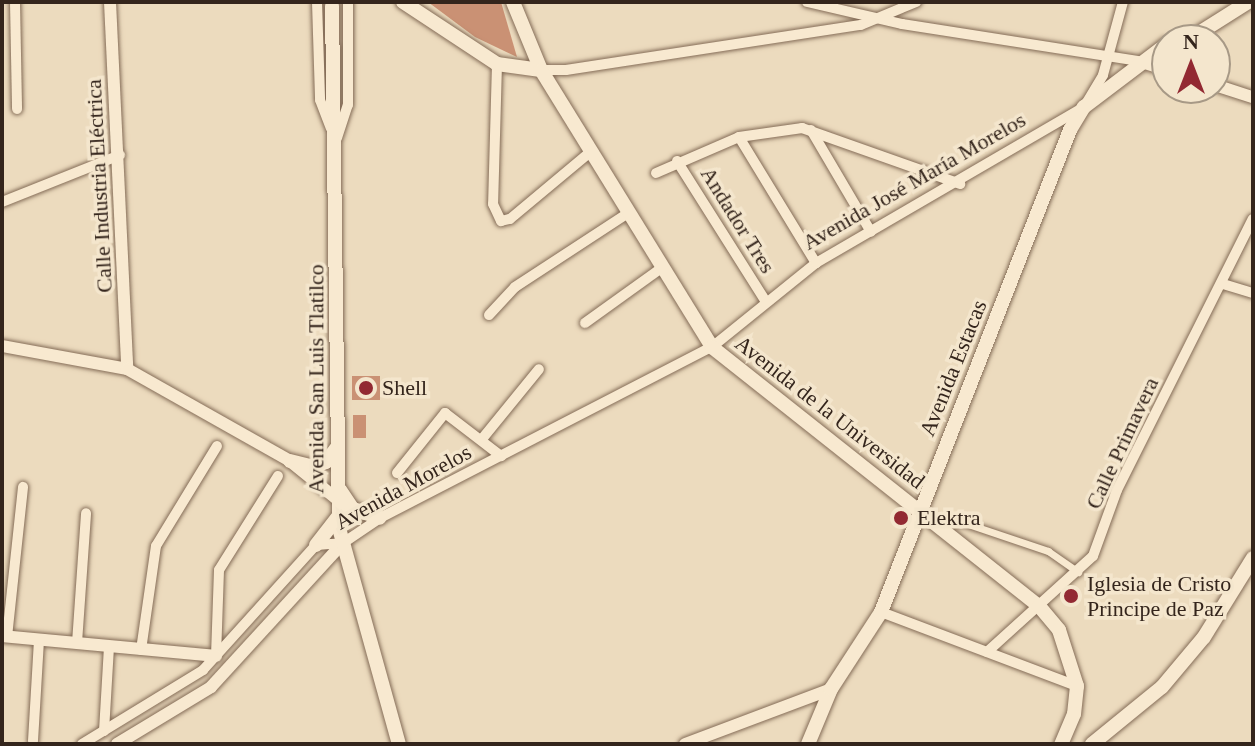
<!DOCTYPE html>
<html>
<head>
<meta charset="utf-8">
<style>
	body { margin:0 }
	#map { position:relative; width:1255px; height:746px; overflow:hidden; background:#ecdbbe; font-family:"Times New Roman",serif }
	div>[style] { position:absolute }
	[style*='--x'] { left:calc(var(--x)*1px); top:calc(var(--y)*1px); width:calc(var(--w)*1px); rotate:calc(var(--a)*1deg) }
	.building>* { inset:0; background:#ca9174; transform-origin:0 0 }
	.roads { filter:drop-shadow(0 0 2px #846c57) drop-shadow(0 0 2px #846c57) }
	.pedestrian>* { height:7px; margin:-3.5px; padding:0 3.5px; transform-origin:3.5px; border-radius:3.5px; background:#f8e9d0 }
	.minor>* { height:10px; margin:-5px; padding:0 5px; transform-origin:5px; border-radius:5px; background:#f8e9d0 }
	.tertiary>* { height:12px; margin:-6px; padding:0 6px; transform-origin:6px; border-radius:6px; background:#f8e9d0 }
	.secondary>* { height:14px; margin:-7px; padding:0 7px; transform-origin:7px; border-radius:7px; background:#f8e9d0 }
	.dots>* { width:22px; height:22px; translate:-50% -50%; box-sizing:border-box; border:4px solid #f4e6cd; border-radius:50% }
	span { translate:-50% -50%; white-space:nowrap; text-align:center; line-height:1.15; -webkit-text-stroke:7px #f4e6cd; paint-order:stroke }
	.street-label { font-size:22px; color:#34251c }
	.poi-label { font-size:22px; color:#34251c }
	.left { translate:0 -50%; text-align:left }
	.frame { position:absolute; inset:0; border:4px solid #34251c; pointer-events:none }
	.north { position:absolute; left:1151px; top:24px; width:80px; height:80px; box-sizing:border-box; background:#f4e6cd; border:2px solid #a79986; border-radius:50%; rotate:0deg; font-size:22px; font-weight:700; line-height:32px; text-align:center; color:#34251c }
	.north::after { content:''; display:block; margin:auto; width:28px; height:36px; background:#922932; clip-path:polygon(50% 0,100% 100%,50% 72%,0 100%) }
</style>
</head>
<body>
<div id="map">
	<div class="building">
		<div style="clip-path:polygon(428px 2px,501px 2px,517px 57px,475px 37px)"></div>
		<div style="left:352px;top:376px;width:28px;height:24px"></div>
		<div style="left:353px;top:415px;width:13px;height:23px"></div>
	</div>
	<div class="roads">
		<div class="pedestrian">
			<div style="--x:938;--y:522;--w:27;--a:2"></div>
			<div style="--x:965;--y:523;--w:88;--a:18.6"></div>
			<div style="--x:1048;--y:551;--w:37;--a:35"></div>
		</div>
		<div class="minor">
			<div style="--x:15;--y:2;--w:107;--a:88.9"></div>
			<div style="--x:317;--y:2;--w:98;--a:88.2"></div>
			<div style="--x:320;--y:100;--w:30;--a:69"></div>
			<div style="--x:807;--y:2;--w:98;--a:13"></div>
			<div style="--x:902;--y:24;--w:245;--a:8.9"></div>
			<div style="--x:497;--y:64;--w:140;--a:91.6"></div>
			<div style="--x:493;--y:204;--w:19;--a:65"></div>
			<div style="--x:501;--y:221;--w:9;--a:-13"></div>
			<div style="--x:510;--y:219;--w:104;--a:-39.9"></div>
			<div style="--x:541;--y:70;--w:25;--a:0"></div>
			<div style="--x:566;--y:70;--w:298;--a:-8.7"></div>
			<div style="--x:861;--y:25;--w:60;--a:-22.7"></div>
			<div style="--x:811;--y:130;--w:118;--a:59.5"></div>
			<div style="--x:739;--y:137;--w:148;--a:58.6"></div>
			<div style="--x:337;--y:138;--w:35;--a:-72"></div>
			<div style="--x:348;--y:105;--w:103;--a:-90"></div>
			<div style="--x:677;--y:161;--w:165;--a:57.7"></div>
			<div style="--x:656;--y:173;--w:90;--a:-23.4"></div>
			<div style="--x:739;--y:137;--w:64;--a:-8.1"></div>
			<div style="--x:802;--y:128;--w:168;--a:19.5"></div>
			<div style="--x:2;--y:202;--w:127;--a:-21.7"></div>
			<div style="--x:1223;--y:284;--w:31;--a:17"></div>
			<div style="--x:489;--y:315;--w:38;--a:-47"></div>
			<div style="--x:515;--y:287;--w:135;--a:-33.2"></div>
			<div style="--x:585;--y:323;--w:96;--a:-35.7"></div>
			<div style="--x:482;--y:439;--w:90;--a:-50.8"></div>
			<div style="--x:397;--y:473;--w:77;--a:-51.3"></div>
			<div style="--x:445;--y:413;--w:71;--a:37.5"></div>
			<div style="--x:881;--y:612;--w:210;--a:20.7"></div>
			<div style="--x:7;--y:637;--w:151;--a:-83.9"></div>
			<div style="--x:77;--y:643;--w:130;--a:-86"></div>
			<div style="--x:141;--y:650;--w:105;--a:-81.8"></div>
			<div style="--x:156;--y:546;--w:117;--a:-58.6"></div>
			<div style="--x:987;--y:652;--w:143;--a:-42.2"></div>
			<div style="--x:1093;--y:556;--w:70;--a:-70"></div>
			<div style="--x:1117;--y:490;--w:303;--a:-63.4"></div>
			<div style="--x:216;--y:656;--w:86;--a:-88"></div>
			<div style="--x:219;--y:570;--w:111;--a:-57.9"></div>
			<div style="--x:104;--y:731;--w:84;--a:-86.6"></div>
			<div style="--x:33;--y:741;--w:101;--a:-86.6"></div>
			<div style="--x:82;--y:744;--w:142;--a:-31.4"></div>
			<div style="--x:203;--y:670;--w:169;--a:-47.9"></div>
			<div style="--x:316;--y:545;--w:27;--a:-4"></div>
			<div style="--x:343;--y:543;--w:45;--a:-34"></div>
			<div style="--x:380;--y:518;--w:373;--a:-27.3"></div>
			<div style="--x:712;--y:347;--w:134;--a:-38.9"></div>
			<div style="--x:816;--y:263;--w:310;--a:-30.2"></div>
			<div style="--x:1084;--y:107;--w:37;--a:-59"></div>
			<div style="--x:1103;--y:75;--w:76;--a:-74.7"></div>
		</div>
		<div class="tertiary">
			<div style="--x:110;--y:2;--w:367;--a:87.3"></div>
			<div style="--x:1145;--y:63;--w:23;--a:18"></div>
			<div style="--x:1215;--y:85;--w:40;--a:18"></div>
			<div style="--x:2;--y:346;--w:127;--a:10.4"></div>
			<div style="--x:127;--y:369;--w:187;--a:29.4"></div>
			<div style="--x:290;--y:461;--w:62;--a:39.1"></div>
			<div style="--x:2;--y:636;--w:215;--a:5.3"></div>
			<div style="--x:117;--y:744;--w:110;--a:-31.2"></div>
			<div style="--x:211;--y:687;--w:195;--a:-47.5"></div>
			<div style="--x:685;--y:744;--w:156;--a:-20.6"></div>
		</div>
		<div class="secondary">
			<div style="--x:403;--y:2;--w:113;--a:33.4"></div>
			<div style="--x:497;--y:64;--w:44;--a:7.8"></div>
			<div style="--x:513;--y:2;--w:74;--a:67.6"></div>
			<div style="--x:541;--y:70;--w:326;--a:58.3"></div>
			<div style="--x:712;--y:347;--w:417;--a:38.4"></div>
			<div style="--x:1039;--y:606;--w:31;--a:50"></div>
			<div style="--x:1059;--y:630;--w:59;--a:72.2"></div>
			<div style="--x:1077;--y:686;--w:28;--a:96"></div>
			<div style="--x:1074;--y:714;--w:33;--a:113"></div>
			<div style="--x:332;--y:6;--w:522;--a:89.23"></div>
			<div style="--x:339;--y:528;--w:224;--a:74.5"></div>
			<div style="--x:1188;--y:40;--w:71;--a:-32.3"></div>
			<div style="--x:290;--y:461;--w:25;--a:14"></div>
			<div style="--x:314;--y:467;--w:13;--a:-23"></div>
			<div style="--x:326;--y:462;--w:20;--a:-53"></div>
			<div style="--x:340;--y:490;--w:23;--a:56"></div>
			<div style="--x:353;--y:509;--w:28;--a:18"></div>
			<div style="--x:316;--y:545;--w:36;--a:-52"></div>
			<div style="--x:808;--y:744;--w:60;--a:-67.3"></div>
			<div style="--x:831;--y:689;--w:92;--a:-57"></div>
			<div style="--x:881;--y:612;--w:518;--a:-68.59"></div>
			<div style="--x:1070;--y:130;--w:27;--a:-59"></div>
			<div style="--x:1084;--y:107;--w:104;--a:-37.2"></div>
			<div style="--x:1092;--y:744;--w:90;--a:-39.2"></div>
			<div style="--x:1162;--y:687;--w:65;--a:-50"></div>
			<div style="--x:1204;--y:637;--w:93;--a:-58.2"></div>
		</div>
	</div>
	<div class="dots">
		<div style="left:366px;top:388px;background:#922932"></div>
		<div style="left:901px;top:518px;background:#922932"></div>
		<div style="left:1071px;top:596px;background:#922932"></div>
	</div>
	<div class="street-label">
		<span style="left:914px;top:181px;rotate:-30deg">Avenida José María Morelos</span>
		<span style="left:99px;top:186px;rotate:-93deg">Calle Industria Eléctrica</span>
		<span style="left:738px;top:220px;rotate:58deg">Andador Tres</span>
		<span style="left:953px;top:368px;rotate:-68deg">Avenida Estacas</span>
		<span style="left:316px;top:379px;rotate:-90deg">Avenida San Luis Tlatilco</span>
		<span style="left:830px;top:412px;rotate:38deg">Avenida de la Universidad</span>
		<span style="left:1122px;top:443px;rotate:-65deg">Calle Primavera</span>
		<span style="left:403px;top:487px;rotate:-29deg">Avenida Morelos</span>
	</div>
	<div class="poi-label">
		<span class="left" style="left:382px;top:388px">Shell</span>
		<span class="left" style="left:917px;top:518px">Elektra</span>
		<span class="left" style="left:1087px;top:596px">Iglesia de Cristo<br>Principe de Paz</span>
	</div>
	<div class="frame"></div>
	<div class="north">N</div>
</div>
</body>
</html>
